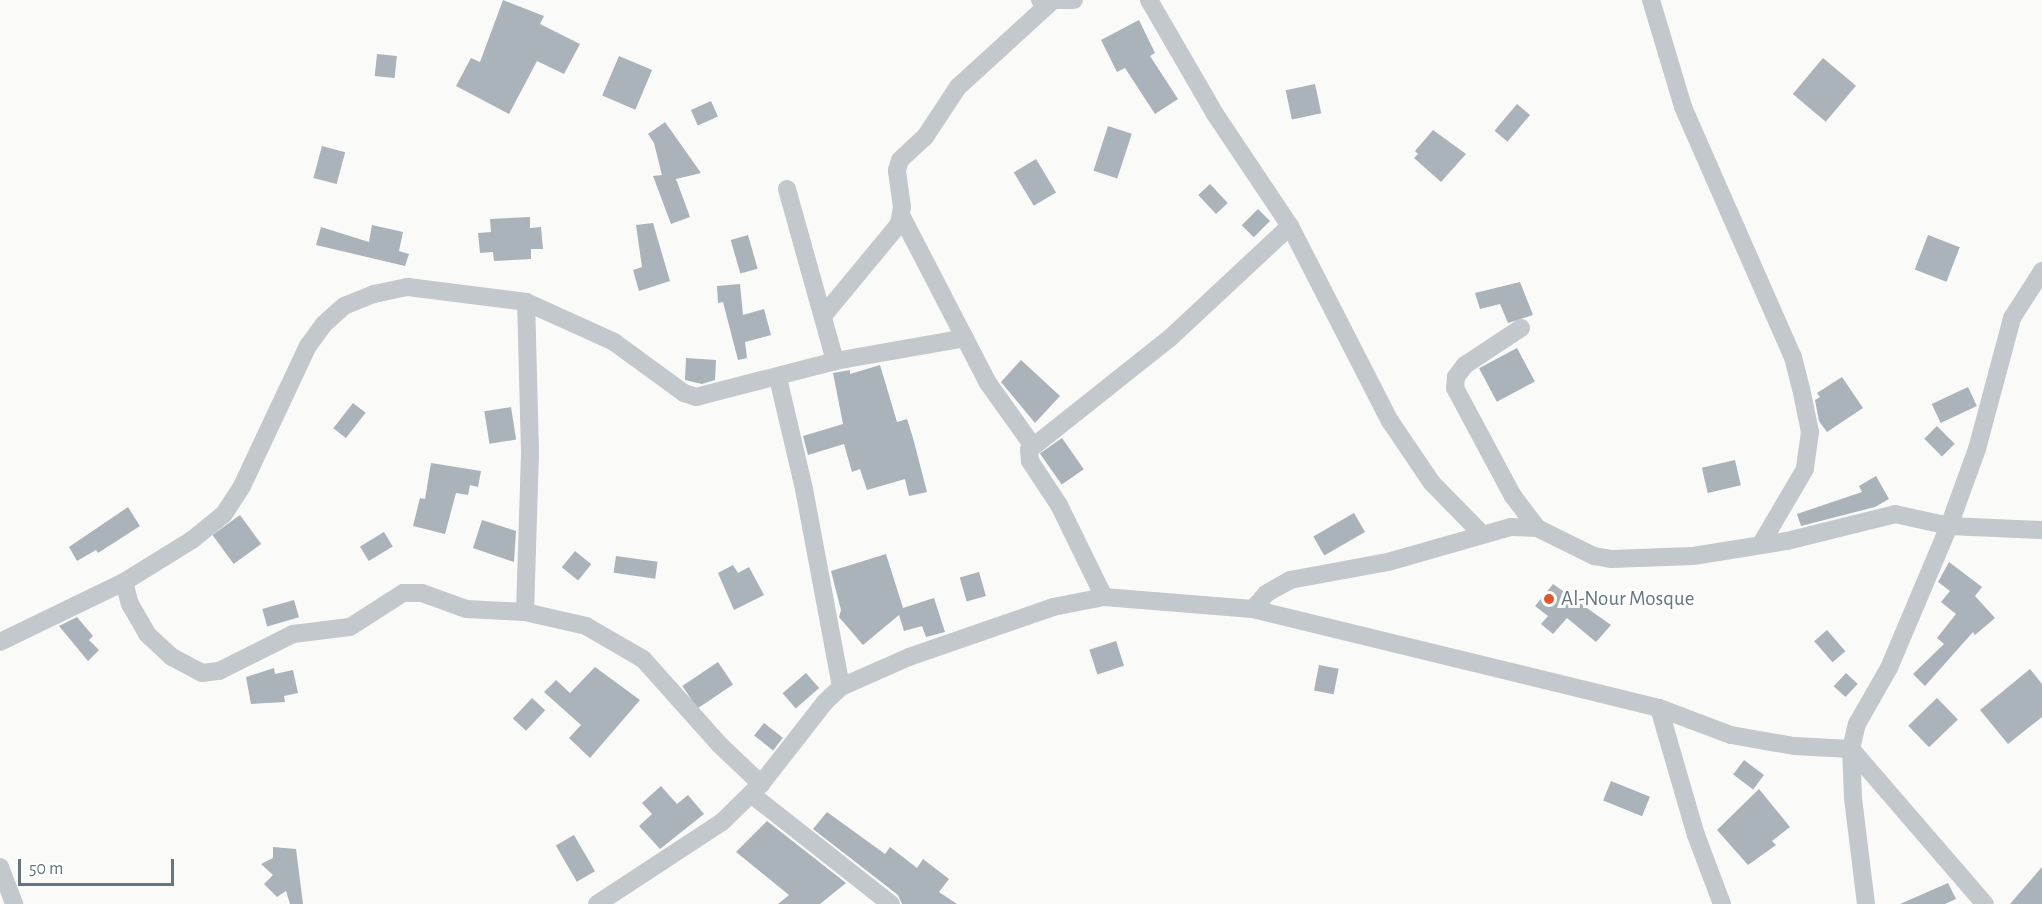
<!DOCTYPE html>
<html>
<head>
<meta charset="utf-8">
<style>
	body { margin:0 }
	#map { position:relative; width:2042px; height:904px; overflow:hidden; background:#fafaf8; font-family:"Alegreya Sans",sans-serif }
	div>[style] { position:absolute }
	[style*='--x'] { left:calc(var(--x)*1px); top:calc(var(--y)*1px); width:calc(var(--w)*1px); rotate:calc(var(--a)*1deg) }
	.building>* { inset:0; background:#aab3b9; transform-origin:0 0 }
	.minor>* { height:18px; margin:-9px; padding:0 9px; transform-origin:9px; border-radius:9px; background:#c3c8cc }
	.dots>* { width:16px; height:16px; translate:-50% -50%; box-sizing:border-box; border:3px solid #fff; border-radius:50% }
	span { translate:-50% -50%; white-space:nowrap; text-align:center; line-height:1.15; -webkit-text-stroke:6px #fff; paint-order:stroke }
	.poi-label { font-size:21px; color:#657683 }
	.left { translate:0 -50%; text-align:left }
	.scale { position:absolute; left:18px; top:859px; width:156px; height:27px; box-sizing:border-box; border:3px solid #657683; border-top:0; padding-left:8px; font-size:18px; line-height:21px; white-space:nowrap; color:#657683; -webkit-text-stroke:4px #fff; paint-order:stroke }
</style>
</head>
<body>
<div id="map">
	<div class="building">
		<div style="clip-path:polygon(503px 0,544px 16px,540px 24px,580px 44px,564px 74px,537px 61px,509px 114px,456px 86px,471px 58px,480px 62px)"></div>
		<div style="clip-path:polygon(1139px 20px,1155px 53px,1150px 56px,1178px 99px,1155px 114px,1125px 68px,1117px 72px,1101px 40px)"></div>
		<div style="left:377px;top:54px;width:20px;height:22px;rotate:6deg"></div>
		<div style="left:619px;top:56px;width:36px;height:43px;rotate:23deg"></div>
		<div style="left:1823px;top:58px;width:43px;height:47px;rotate:40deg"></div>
		<div style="left:1315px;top:84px;width:30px;height:30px;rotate:78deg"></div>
		<div style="left:711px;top:101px;width:17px;height:22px;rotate:66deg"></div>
		<div style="left:1517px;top:104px;width:17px;height:35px;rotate:40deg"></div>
		<div style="clip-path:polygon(665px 122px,701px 173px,676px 179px,690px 217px,671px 224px,653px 176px,662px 175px,654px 143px,648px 134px)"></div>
		<div style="left:1108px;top:126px;width:25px;height:47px;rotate:18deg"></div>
		<div style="clip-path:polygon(1433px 130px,1466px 154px,1441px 182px,1414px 158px,1418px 154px,1415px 151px)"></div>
		<div style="left:322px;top:146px;width:24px;height:33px;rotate:15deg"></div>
		<div style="left:1036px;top:159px;width:39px;height:26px;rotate:59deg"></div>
		<div style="left:1210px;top:184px;width:26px;height:16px;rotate:47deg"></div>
		<div style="left:1258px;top:209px;width:17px;height:23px;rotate:45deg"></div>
		<div style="clip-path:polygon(530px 217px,530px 228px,541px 227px,543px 249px,531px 249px,531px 259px,494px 261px,493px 252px,480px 253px,478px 233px,491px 232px,490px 219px)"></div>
		<div style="clip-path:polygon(653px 223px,670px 281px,639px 291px,633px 270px,642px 267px,636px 225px)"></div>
		<div style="clip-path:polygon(372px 225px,403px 232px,399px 251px,409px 254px,405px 266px,316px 245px,321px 227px,369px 242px)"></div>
		<div style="left:748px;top:235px;width:35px;height:18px;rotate:74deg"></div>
		<div style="left:1928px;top:235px;width:34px;height:37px;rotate:21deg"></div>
		<div style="clip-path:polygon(1520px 282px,1533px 315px,1508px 323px,1500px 304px,1480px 309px,1475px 293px)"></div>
		<div style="clip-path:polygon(740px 284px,743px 315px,764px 309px,771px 335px,745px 342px,747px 358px,738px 360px,723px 302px,718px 303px,717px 286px)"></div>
		<div style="left:1517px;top:348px;width:38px;height:43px;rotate:62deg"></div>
		<div style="clip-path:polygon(686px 358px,716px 360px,715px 380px,702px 384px,685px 380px)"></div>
		<div style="clip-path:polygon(1021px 360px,1060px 396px,1035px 423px,1001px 382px)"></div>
		<div style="clip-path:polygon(880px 365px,897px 422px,907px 419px,913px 438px,927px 492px,909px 496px,905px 479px,867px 490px,860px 469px,852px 472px,844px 444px,808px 455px,803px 436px,843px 424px,833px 373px,850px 370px,850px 374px)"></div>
		<div style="clip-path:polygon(1842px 377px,1863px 408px,1827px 432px,1819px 421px,1815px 400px,1820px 397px,1817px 393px)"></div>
		<div style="left:1968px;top:387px;width:21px;height:40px;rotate:65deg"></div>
		<div style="left:353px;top:403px;width:16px;height:32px;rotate:38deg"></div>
		<div style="left:511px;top:407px;width:33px;height:27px;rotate:81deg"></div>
		<div style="left:1937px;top:426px;width:25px;height:18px;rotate:45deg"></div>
		<div style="left:1062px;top:438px;width:38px;height:27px;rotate:55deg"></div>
		<div style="left:1735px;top:460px;width:26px;height:34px;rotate:77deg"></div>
		<div style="clip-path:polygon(431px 463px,481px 471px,478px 487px,470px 485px,468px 495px,456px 493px,445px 534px,413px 526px,420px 498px,425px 499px)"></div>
		<div style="clip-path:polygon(1876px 476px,1889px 499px,1875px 507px,1801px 526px,1797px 514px,1862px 492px,1859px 486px)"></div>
		<div style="clip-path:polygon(128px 507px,140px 526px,98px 553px,96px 550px,77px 561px,69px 547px)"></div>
		<div style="left:1354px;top:513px;width:22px;height:47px;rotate:60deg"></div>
		<div style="left:240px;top:515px;width:36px;height:34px;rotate:54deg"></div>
		<div style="clip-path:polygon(482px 520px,516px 531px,514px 562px,473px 548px)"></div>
		<div style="left:384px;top:532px;width:17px;height:28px;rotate:59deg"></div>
		<div style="left:575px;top:551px;width:21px;height:21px;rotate:39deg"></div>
		<div style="clip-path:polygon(886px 554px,903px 608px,934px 598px,945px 632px,926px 637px,922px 626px,904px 631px,899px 615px,863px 645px,839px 617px,841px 610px,831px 571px)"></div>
		<div style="left:616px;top:556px;width:42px;height:17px;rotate:8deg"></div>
		<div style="clip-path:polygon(1949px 562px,1982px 587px,1975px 596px,1995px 618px,1975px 635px,1973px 632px,1925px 686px,1913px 674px,1944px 644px,1937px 638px,1956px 614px,1941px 602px,1950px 591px,1938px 582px)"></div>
		<div style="clip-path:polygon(733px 565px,738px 573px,749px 567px,764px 595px,734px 610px,718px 573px)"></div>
		<div style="left:979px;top:572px;width:25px;height:20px;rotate:74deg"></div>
		<div style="clip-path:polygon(1553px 584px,1611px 625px,1596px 642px,1567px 618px,1553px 634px,1541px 624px,1548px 616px,1535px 606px)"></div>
		<div style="left:294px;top:600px;width:18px;height:33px;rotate:74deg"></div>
		<div style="clip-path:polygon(77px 617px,93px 636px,89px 640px,99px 650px,88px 661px,59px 626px)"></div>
		<div style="left:1827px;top:630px;width:28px;height:17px;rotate:49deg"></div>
		<div style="left:1116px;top:641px;width:26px;height:28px;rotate:72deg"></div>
		<div style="left:718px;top:662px;width:27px;height:43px;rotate:56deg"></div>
		<div style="left:1319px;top:665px;width:20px;height:26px;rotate:11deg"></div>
		<div style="clip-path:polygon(595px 667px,640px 700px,590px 758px,569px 738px,581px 725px,544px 692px,556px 680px,570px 693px)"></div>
		<div style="clip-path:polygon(274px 668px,275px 674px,293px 670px,298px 693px,284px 696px,285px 702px,251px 704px,246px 677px)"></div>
		<div style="clip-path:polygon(2030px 669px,2042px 684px,2042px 717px,2008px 744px,1980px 710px)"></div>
		<div style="left:806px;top:673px;width:20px;height:31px;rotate:49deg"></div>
		<div style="left:1846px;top:673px;width:16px;height:18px;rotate:43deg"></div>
		<div style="left:532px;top:698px;width:18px;height:28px;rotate:43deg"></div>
		<div style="left:1937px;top:698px;width:30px;height:40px;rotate:46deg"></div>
		<div style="left:764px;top:723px;width:24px;height:16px;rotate:38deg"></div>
		<div style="left:1744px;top:760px;width:25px;height:18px;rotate:37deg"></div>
		<div style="left:1611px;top:781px;width:42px;height:21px;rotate:22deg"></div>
		<div style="clip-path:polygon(661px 786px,677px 804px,688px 795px,704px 814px,660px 849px,639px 826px,652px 814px,642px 803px)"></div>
		<div style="clip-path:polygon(1759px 789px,1790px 827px,1772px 841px,1776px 845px,1748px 865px,1717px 830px)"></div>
		<div style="clip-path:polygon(827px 812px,885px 854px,890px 847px,917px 868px,923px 859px,949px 879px,939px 892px,957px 904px,902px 904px,898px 895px,813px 829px)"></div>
		<div style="clip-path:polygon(767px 821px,846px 883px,820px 904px,778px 904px,789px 895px,736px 852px)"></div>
		<div style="left:574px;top:835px;width:42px;height:21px;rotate:60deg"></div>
		<div style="clip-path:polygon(273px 847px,296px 849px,303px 904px,290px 904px,286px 891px,277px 897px,264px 884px,273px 875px,261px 864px,273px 858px)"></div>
		<div style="clip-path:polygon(2042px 867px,2042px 904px,2010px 904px)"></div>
		<div style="clip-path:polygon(1948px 883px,1956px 899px,1945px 904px,1900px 904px)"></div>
	</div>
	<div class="minor">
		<div style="--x:1040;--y:0;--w:34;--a:0"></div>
		<div style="--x:1149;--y:0;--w:132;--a:59.9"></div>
		<div style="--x:1215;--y:114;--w:135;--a:56.2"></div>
		<div style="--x:1290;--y:226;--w:219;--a:62.9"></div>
		<div style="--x:1390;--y:421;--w:75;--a:55.9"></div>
		<div style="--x:1432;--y:483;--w:70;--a:45.6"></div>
		<div style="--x:1651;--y:0;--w:112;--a:73.3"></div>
		<div style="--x:1683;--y:107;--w:273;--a:66.3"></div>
		<div style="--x:1793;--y:357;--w:32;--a:76"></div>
		<div style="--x:1801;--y:388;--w:45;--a:78.4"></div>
		<div style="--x:1810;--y:432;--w:37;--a:98"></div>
		<div style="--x:1805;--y:469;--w:87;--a:120.4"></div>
		<div style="--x:787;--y:189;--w:179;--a:74.4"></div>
		<div style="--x:902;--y:217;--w:187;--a:62.6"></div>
		<div style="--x:988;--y:383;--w:77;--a:54.5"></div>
		<div style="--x:823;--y:316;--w:119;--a:-50.4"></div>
		<div style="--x:899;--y:224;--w:17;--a:-80"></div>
		<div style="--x:902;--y:207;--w:37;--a:-98"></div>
		<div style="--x:897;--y:170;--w:10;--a:-73"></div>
		<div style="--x:900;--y:160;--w:34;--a:-43"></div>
		<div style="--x:925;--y:137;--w:60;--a:-56.6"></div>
		<div style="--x:958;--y:87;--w:126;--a:-42.4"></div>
		<div style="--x:1521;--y:328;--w:67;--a:146.5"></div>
		<div style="--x:1465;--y:365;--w:15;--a:127"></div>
		<div style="--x:1456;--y:377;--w:11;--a:95"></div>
		<div style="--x:1455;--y:388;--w:123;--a:61.8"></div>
		<div style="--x:1513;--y:496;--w:40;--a:53"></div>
		<div style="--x:778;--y:378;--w:114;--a:76.8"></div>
		<div style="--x:804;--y:489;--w:201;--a:79.4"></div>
		<div style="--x:124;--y:582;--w:23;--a:75"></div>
		<div style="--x:130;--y:604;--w:34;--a:60"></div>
		<div style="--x:147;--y:634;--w:34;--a:43"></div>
		<div style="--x:172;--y:657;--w:34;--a:28"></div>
		<div style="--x:202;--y:673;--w:17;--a:-7"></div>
		<div style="--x:219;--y:671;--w:83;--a:-26.6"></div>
		<div style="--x:293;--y:634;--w:57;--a:-7"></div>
		<div style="--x:350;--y:627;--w:63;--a:-32.7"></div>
		<div style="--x:403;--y:593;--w:19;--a:0"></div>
		<div style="--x:422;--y:593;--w:47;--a:20"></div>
		<div style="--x:466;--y:609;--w:59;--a:2.9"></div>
		<div style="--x:525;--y:612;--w:63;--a:12.9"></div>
		<div style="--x:586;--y:626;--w:66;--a:30.1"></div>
		<div style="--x:643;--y:659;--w:115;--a:48.2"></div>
		<div style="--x:720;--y:745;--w:57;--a:43.6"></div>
		<div style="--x:1104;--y:597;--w:102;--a:-116.1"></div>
		<div style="--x:1059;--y:505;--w:53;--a:-123.4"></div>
		<div style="--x:1030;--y:461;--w:11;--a:-95"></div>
		<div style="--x:1029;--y:450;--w:180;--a:-38.5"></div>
		<div style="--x:1170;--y:338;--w:164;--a:-43"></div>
		<div style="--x:1253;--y:609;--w:21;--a:-49"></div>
		<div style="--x:1267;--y:593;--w:26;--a:-29"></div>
		<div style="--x:1290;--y:580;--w:100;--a:-10.4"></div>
		<div style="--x:1388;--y:562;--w:128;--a:-15.9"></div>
		<div style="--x:1511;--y:527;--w:26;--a:2"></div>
		<div style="--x:1537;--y:528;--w:64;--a:26.2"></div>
		<div style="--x:1594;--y:556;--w:17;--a:10"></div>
		<div style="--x:1611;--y:559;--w:82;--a:-2.1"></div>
		<div style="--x:1693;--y:556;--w:95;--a:-9.1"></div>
		<div style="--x:1787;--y:541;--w:111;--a:-14"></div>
		<div style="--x:1895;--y:514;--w:55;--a:12.5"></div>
		<div style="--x:1949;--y:526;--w:93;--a:2.5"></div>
		<div style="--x:525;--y:612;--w:160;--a:-88.2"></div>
		<div style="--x:530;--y:452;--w:150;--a:-91.5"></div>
		<div style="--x:0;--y:642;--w:138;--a:-25.8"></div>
		<div style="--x:124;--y:582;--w:80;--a:-31.7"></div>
		<div style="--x:192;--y:540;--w:41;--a:-39.1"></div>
		<div style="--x:224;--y:514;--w:33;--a:-57"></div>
		<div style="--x:242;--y:486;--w:155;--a:-64.8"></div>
		<div style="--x:308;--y:346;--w:27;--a:-54"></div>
		<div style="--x:324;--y:324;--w:27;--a:-42"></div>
		<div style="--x:344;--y:306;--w:32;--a:-22"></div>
		<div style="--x:374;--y:294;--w:35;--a:-12"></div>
		<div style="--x:408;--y:287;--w:119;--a:7.2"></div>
		<div style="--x:526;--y:302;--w:97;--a:24.4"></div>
		<div style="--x:614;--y:342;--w:87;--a:36.1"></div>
		<div style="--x:684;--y:393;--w:13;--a:18"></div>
		<div style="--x:696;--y:397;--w:144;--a:-14.5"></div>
		<div style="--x:835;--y:361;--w:132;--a:-10"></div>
		<div style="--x:1659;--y:708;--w:132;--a:73.8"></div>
		<div style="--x:1696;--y:835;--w:74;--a:69.4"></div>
		<div style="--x:751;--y:794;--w:178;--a:38.2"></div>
		<div style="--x:0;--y:867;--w:40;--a:69"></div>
		<div style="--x:597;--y:904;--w:149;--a:-33.3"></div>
		<div style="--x:722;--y:822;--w:54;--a:-44.3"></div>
		<div style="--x:761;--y:784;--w:104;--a:-52"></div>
		<div style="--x:825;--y:702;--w:22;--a:-43"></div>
		<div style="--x:841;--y:687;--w:74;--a:-23.8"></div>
		<div style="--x:909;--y:657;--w:152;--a:-19.1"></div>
		<div style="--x:1053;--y:607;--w:52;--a:-11.1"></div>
		<div style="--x:1104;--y:597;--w:149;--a:4.6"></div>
		<div style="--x:1253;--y:609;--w:418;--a:13.7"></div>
		<div style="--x:1659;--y:708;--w:77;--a:20.6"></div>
		<div style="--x:1731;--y:735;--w:64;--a:9.9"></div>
		<div style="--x:1794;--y:746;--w:57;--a:3"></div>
		<div style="--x:1851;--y:749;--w:205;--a:49.2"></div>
		<div style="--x:1866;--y:904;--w:107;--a:-97"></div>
		<div style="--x:1853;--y:798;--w:49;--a:-92.3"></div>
		<div style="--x:1851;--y:749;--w:26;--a:-77"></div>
		<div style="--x:1857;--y:724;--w:64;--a:-60.3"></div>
		<div style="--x:1889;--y:668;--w:154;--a:-67.1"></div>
		<div style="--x:1949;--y:526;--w:82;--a:-70"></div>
		<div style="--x:1977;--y:449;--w:136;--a:-75"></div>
		<div style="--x:2012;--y:318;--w:56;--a:-57.4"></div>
	</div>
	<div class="dots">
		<div style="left:1549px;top:599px;background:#e4572e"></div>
	</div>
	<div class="poi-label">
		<span class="left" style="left:1561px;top:599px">Al-Nour Mosque</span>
	</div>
	<div class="scale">50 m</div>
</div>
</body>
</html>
